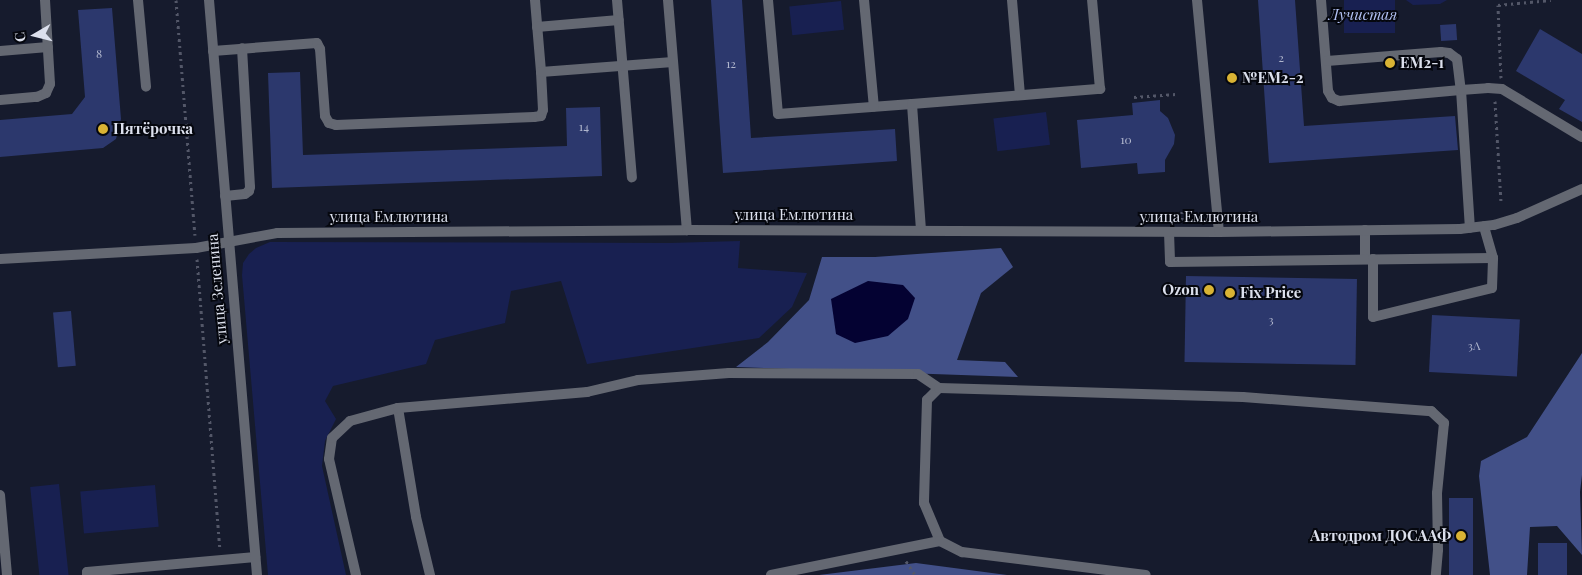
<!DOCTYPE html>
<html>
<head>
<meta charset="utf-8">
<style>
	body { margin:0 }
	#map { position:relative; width:1582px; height:575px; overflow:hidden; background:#161b2d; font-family:"Playfair Display",serif }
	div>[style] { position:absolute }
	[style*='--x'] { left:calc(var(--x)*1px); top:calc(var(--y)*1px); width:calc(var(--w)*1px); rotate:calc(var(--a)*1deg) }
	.green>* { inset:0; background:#182051; transform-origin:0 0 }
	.forest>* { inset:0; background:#425088 }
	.water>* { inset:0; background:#040232 }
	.building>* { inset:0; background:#2c386d; transform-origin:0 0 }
	.path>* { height:3px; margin-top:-1.5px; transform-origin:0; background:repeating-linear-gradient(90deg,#535768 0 2.5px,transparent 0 6.5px) }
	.service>* { height:10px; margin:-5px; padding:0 5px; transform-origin:5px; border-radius:5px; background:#646872 }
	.minor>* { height:10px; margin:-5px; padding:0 5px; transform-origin:5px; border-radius:5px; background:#646872 }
	.dots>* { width:14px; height:14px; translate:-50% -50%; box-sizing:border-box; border:2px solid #05070e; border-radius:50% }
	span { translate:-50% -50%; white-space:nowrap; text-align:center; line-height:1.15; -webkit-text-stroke:4px #05070e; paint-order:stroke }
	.number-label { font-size:12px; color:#b0b6cd }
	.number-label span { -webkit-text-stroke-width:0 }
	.park-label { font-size:15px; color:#b2c1f3; font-style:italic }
	.poi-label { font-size:15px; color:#dce0ed; font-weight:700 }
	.left { translate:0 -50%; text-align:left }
	.right { translate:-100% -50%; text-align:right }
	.street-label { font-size:15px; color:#dce0ed }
	.north { position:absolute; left:10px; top:10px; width:50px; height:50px; -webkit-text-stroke:4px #05070e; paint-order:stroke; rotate:262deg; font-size:14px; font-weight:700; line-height:20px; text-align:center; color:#dce0ed }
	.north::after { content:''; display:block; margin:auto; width:18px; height:22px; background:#dce0ed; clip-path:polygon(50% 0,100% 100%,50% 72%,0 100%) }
</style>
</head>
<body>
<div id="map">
	<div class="green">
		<div style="left:1344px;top:0;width:51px;height:33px"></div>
		<div style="clip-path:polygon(1406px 0,1447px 0,1440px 4px,1413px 5px)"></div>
		<div style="left:841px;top:1px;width:29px;height:52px;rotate:84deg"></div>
		<div style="left:1046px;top:112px;width:33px;height:53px;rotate:83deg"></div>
		<div style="clip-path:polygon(740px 241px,738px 268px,807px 273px,792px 307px,759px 338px,587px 364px,561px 281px,511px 291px,505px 323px,435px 340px,426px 364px,333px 386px,325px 401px,336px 419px,325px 441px,322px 466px,346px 575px,268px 575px,242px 275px,243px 263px,249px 254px,256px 248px,270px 242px,670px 243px)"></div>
		<div style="left:59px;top:484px;width:92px;height:29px;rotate:84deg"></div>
		<div style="left:155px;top:485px;width:42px;height:75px;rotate:85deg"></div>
	</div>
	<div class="forest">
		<div style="clip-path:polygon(1001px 248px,1013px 267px,981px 293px,957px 360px,1005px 362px,1018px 377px,736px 367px,768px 342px,809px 300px,822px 257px,875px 257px)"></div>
		<div style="clip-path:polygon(1582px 353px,1582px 475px,1580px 492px,1582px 555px,1557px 526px,1530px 527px,1527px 575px,1490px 575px,1479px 476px,1481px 461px,1527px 437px)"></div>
		<div style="clip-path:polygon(916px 563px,1007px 575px,819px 575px)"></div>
	</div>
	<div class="water">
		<div style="clip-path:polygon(868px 281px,903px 285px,915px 298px,908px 319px,888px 336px,855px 343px,836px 334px,831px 299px)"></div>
	</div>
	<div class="building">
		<div style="clip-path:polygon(711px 0,742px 0,751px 138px,895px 129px,897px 161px,723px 173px)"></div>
		<div style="clip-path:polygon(1258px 0,1295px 0,1304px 126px,1455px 116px,1458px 150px,1269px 163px)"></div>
		<div style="clip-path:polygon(112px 8px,121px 119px,116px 139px,103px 148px,0 157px,0 120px,72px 114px,85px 97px,78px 10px)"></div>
		<div style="left:1456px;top:24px;width:16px;height:16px;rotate:86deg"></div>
		<div style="clip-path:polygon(1540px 29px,1582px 54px,1582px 122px,1559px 109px,1565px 100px,1516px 71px)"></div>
		<div style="clip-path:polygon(300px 72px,303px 155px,567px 146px,566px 108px,600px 107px,602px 176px,272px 188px,268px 73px)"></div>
		<div style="clip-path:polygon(1160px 100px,1160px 111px,1168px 118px,1175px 135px,1174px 144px,1165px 160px,1165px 172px,1138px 174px,1137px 163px,1081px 168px,1077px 120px,1133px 115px,1132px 103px)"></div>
		<div style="left:1186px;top:276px;width:171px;height:86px;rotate:1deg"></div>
		<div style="left:71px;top:311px;width:55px;height:18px;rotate:85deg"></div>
		<div style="left:1432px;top:315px;width:88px;height:57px;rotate:3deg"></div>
		<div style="left:1449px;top:498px;width:24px;height:77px"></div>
		<div style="left:1538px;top:543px;width:29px;height:32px"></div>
	</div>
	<div class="path">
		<div style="--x:176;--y:0;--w:236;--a:85.4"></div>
		<div style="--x:1501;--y:78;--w:73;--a:-92.4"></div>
		<div style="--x:1498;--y:5;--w:53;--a:-5.4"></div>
		<div style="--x:1134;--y:97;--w:42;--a:-4.1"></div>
		<div style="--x:1495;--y:101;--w:101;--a:86.6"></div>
		<div style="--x:1182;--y:211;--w:10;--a:90"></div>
		<div style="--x:1250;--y:219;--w:9;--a:-90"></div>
		<div style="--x:197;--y:259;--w:291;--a:85.5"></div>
		<div style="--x:906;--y:561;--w:17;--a:57"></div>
	</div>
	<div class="service">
		<div style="--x:138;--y:0;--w:87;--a:84.7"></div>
		<div style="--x:535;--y:0;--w:72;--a:85.2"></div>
		<div style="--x:617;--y:0;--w:178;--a:85.2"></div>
		<div style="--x:768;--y:0;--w:114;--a:85"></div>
		<div style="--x:778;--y:114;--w:134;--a:-4.3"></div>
		<div style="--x:864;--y:0;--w:107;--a:84.7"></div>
		<div style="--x:1012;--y:0;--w:95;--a:85.2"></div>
		<div style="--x:1321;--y:0;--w:91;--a:85.6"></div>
		<div style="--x:1328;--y:91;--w:8;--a:60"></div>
		<div style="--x:1332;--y:98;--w:8;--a:23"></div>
		<div style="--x:1339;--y:101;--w:122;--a:-5.2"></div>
		<div style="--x:1461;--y:90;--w:138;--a:86.3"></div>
		<div style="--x:537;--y:27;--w:82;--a:-4.9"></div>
		<div style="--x:0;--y:51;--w:48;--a:-4.8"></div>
		<div style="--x:213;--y:51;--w:104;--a:-4.4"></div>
		<div style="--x:317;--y:43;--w:7;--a:63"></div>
		<div style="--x:320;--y:49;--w:67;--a:85.7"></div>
		<div style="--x:325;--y:116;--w:8;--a:60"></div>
		<div style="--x:329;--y:123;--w:7;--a:16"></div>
		<div style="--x:336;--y:125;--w:198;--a:-2.3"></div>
		<div style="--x:534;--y:117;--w:7;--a:-8"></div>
		<div style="--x:541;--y:116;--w:6;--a:-72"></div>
		<div style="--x:543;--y:110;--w:38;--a:-93"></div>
		<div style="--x:541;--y:72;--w:132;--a:-4.3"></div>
		<div style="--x:1327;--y:61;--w:114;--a:-4.5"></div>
		<div style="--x:1441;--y:52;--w:8;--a:7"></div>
		<div style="--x:1449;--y:53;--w:10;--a:37"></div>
		<div style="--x:1457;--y:59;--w:31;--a:83"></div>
		<div style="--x:1461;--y:90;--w:27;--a:-4"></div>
		<div style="--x:1488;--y:88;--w:14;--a:4"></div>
		<div style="--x:1502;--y:89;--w:93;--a:31"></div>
		<div style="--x:0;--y:100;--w:37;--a:-5"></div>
		<div style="--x:37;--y:97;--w:10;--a:-24"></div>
		<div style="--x:46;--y:93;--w:10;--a:-66"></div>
		<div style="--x:50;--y:84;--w:84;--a:-93.4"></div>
		<div style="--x:225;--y:196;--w:20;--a:-6"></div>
		<div style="--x:245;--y:194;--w:5;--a:-37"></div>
		<div style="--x:249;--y:191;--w:4;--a:-76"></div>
		<div style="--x:250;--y:187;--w:139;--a:-93.3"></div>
		<div style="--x:921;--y:230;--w:126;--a:-94.1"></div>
		<div style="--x:912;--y:104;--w:189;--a:-4.6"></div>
		<div style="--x:1100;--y:89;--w:89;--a:-95.1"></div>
		<div style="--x:1365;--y:230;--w:29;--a:90"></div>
		<div style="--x:1169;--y:232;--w:30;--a:88"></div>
		<div style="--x:1170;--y:262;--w:323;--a:-0.7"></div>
		<div style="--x:1493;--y:258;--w:33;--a:-106"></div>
		<div style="--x:1373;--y:259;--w:58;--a:90"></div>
		<div style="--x:1373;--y:317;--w:122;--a:-13.7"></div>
		<div style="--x:1492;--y:288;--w:30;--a:-88"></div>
		<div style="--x:939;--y:388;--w:17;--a:135"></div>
		<div style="--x:927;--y:400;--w:103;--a:91.7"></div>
		<div style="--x:924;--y:503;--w:41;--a:67.2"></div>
		<div style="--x:398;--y:408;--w:110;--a:80.6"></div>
		<div style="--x:416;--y:517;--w:60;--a:76.4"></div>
		<div style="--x:0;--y:495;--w:80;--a:85"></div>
		<div style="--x:87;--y:575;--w:3;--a:-90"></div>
		<div style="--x:87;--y:572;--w:169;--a:-5.1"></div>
		<div style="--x:356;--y:575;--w:119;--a:-103.1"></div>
		<div style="--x:329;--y:459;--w:21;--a:-82"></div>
		<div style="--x:332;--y:438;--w:25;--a:-43"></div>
		<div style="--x:350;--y:421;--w:50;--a:-15.2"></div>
		<div style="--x:398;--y:408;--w:190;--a:-4.8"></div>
		<div style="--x:587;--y:392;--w:52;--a:-13.2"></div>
		<div style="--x:638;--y:380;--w:91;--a:-4.4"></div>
		<div style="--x:729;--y:373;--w:189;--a:0.3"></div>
		<div style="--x:918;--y:374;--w:25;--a:34"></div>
		<div style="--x:939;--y:388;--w:304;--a:1.7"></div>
		<div style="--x:1243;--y:397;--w:189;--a:4.3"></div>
		<div style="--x:1431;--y:411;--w:18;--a:43"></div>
		<div style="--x:1444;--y:423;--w:70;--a:95.7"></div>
		<div style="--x:1437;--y:493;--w:57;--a:89"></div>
		<div style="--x:1438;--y:550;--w:25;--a:95"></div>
		<div style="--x:771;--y:575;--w:172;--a:-11.4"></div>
		<div style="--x:940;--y:541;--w:25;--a:27"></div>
		<div style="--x:962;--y:552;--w:185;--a:7.1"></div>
	</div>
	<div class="minor">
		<div style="--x:209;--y:0;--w:577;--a:85.23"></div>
		<div style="--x:668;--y:0;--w:231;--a:85.3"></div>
		<div style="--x:1197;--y:0;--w:233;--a:84.6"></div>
		<div style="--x:0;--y:259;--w:196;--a:-3.2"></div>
		<div style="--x:196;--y:248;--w:82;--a:-10.5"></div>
		<div style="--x:277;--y:233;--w:410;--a:-0.4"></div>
		<div style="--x:687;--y:230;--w:532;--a:0.22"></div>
		<div style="--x:1219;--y:232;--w:241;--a:-0.7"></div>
		<div style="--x:1460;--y:229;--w:34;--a:-7"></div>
		<div style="--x:1494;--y:225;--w:24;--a:-17"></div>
		<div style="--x:1517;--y:218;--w:71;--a:-24"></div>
	</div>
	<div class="dots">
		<div style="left:1390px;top:63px;background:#d9b334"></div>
		<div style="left:1232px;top:78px;background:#d9b334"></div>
		<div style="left:103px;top:129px;background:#d9b334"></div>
		<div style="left:1209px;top:290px;background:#d9b334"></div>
		<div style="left:1230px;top:293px;background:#d9b334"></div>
		<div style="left:1461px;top:536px;background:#d9b334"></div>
	</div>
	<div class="number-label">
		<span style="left:99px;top:54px">8</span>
		<span style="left:1281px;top:58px">2</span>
		<span style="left:731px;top:64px">12</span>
		<span style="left:584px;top:127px">14</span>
		<span style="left:1126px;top:140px">10</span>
		<span style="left:1271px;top:320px">3</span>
		<span style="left:1474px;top:346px">3А</span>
	</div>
	<div class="park-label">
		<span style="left:1363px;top:15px">Лучистая</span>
	</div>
	<div class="poi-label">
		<span class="left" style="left:1400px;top:63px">ЕМ2-1</span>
		<span class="left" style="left:1242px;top:78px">№ЕМ2-2</span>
		<span class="left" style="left:113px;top:129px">Пятёрочка</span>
		<span class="right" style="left:1199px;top:290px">Ozon</span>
		<span class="left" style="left:1240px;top:293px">Fix Price</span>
		<span class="right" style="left:1451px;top:536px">Автодром ДОСААФ</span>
	</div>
	<div class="street-label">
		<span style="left:794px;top:215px">улица Емлютина</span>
		<span style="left:389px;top:217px">улица Емлютина</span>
		<span style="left:1199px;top:217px">улица Емлютина</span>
		<span style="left:217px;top:289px;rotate:-95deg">улица Зеленина</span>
	</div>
	<div class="north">С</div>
</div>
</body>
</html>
